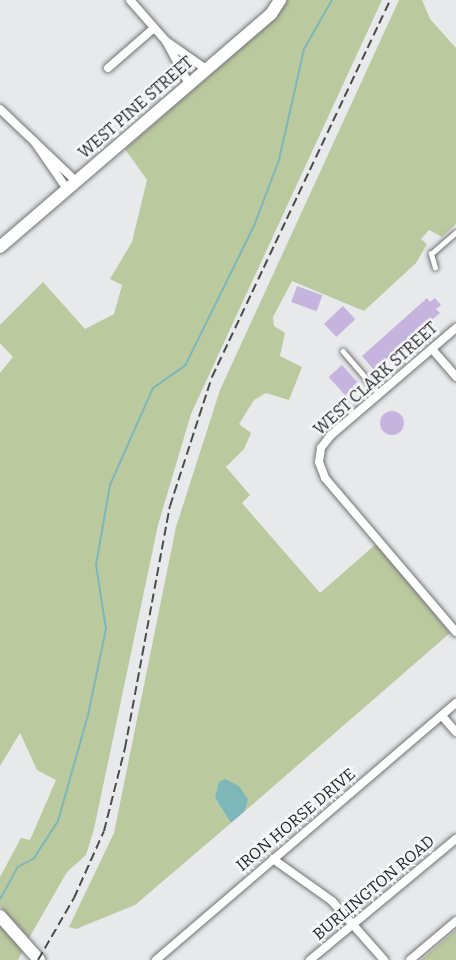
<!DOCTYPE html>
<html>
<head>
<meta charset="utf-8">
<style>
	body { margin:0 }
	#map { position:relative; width:456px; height:960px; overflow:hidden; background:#e8e9eb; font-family:Bitter,serif }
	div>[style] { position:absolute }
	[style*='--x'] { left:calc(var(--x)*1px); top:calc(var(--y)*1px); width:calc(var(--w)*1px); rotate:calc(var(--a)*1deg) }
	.green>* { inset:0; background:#bbc99f }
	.water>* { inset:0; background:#7db7ba }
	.stream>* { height:2px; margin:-1px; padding:0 1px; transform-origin:1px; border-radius:1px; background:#7db7ba }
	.building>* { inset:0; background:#c5b4de; transform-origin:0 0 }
	.round { border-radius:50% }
	.roads { filter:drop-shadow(0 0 2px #727375) drop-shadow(0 0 2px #727375) }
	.lane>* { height:4.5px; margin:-2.25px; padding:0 2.25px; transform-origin:2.25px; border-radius:2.25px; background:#fff }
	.street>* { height:8px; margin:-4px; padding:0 4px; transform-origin:4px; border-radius:4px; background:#fff }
	.secondary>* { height:12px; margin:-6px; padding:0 6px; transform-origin:6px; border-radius:6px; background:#fff }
	.rail>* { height:2px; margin-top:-1px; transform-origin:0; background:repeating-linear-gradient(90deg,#4a4b4b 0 9px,transparent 0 13.5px) }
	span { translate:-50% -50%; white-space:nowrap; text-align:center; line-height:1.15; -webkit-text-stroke:4.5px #f5f6f8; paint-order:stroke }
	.street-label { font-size:16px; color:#232424 }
</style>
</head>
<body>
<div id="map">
	<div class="green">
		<div style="clip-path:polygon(285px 0,382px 0,191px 414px,158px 525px,94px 829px,86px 855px,67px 872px,29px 938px,0 906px,0 877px,21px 838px,30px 840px,56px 780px,37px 770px,20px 733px,0 766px,0 373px,13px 357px,0 343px,0 325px,43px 282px,85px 329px,114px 314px,122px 285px,110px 279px,132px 242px,147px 180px,125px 149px,277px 17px)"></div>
		<div style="clip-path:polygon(399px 0,422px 0,430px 19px,456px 48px,456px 224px,442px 237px,429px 230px,421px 239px,427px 244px,416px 263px,364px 311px,292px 281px,273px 317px,274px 326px,285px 333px,280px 356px,302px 367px,289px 400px,266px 393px,254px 400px,239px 424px,251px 433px,244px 449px,226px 467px,250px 495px,242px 503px,320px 593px,376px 544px,450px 633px,245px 811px,248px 800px,215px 798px,231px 823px,135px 905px,76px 929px,69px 927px,114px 833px,176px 527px,220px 390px)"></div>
		<div style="clip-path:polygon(0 923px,23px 950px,18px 960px,0 960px)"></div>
		<div style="clip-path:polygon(456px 930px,456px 960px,421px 960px,436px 947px)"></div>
	</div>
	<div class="water">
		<div style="clip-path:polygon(225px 779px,239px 786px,248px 800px,245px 811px,231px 823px,215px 798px,219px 782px)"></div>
	</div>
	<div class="stream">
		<div style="--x:0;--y:899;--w:37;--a:-61"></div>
		<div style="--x:18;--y:867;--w:18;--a:-29"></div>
		<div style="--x:34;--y:858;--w:44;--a:-57"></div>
		<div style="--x:58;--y:821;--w:110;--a:-74.2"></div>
		<div style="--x:88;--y:715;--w:88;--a:-78.2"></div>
		<div style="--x:106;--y:629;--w:65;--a:-98.9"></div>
		<div style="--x:96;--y:565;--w:81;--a:-80.1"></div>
		<div style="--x:110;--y:485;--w:106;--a:-66.1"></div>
		<div style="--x:153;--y:388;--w:39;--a:-35"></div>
		<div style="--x:185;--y:366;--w:156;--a:-63.8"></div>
		<div style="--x:254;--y:226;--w:71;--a:-69.3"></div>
		<div style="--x:279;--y:160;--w:114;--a:-77.3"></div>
		<div style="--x:304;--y:49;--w:56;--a:-60.3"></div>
	</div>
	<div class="building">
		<div style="left:297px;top:286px;width:27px;height:17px;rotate:20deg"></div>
		<div style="clip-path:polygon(427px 298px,430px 302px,435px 298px,441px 305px,436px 309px,440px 313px,374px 370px,362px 356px)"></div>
		<div style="left:343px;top:306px;width:18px;height:26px;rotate:47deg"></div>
		<div style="left:342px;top:365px;width:25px;height:18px;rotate:48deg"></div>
		<div class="round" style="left:380px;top:411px;width:24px;height:24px"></div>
	</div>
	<div class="roads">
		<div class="lane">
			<div style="--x:435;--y:268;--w:15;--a:-106"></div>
			<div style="--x:431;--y:254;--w:33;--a:-41"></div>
			<div style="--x:343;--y:351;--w:55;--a:49.4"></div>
		</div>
		<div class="street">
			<div style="--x:130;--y:0;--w:55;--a:48.7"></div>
			<div style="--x:166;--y:41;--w:49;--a:35"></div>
			<div style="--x:166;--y:41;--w:49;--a:61.9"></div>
			<div style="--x:108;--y:68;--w:61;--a:-41"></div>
			<div style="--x:0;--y:109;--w:105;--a:43.5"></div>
			<div style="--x:34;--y:141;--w:58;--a:55.5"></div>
			<div style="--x:456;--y:328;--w:165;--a:139.4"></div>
			<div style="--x:331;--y:435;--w:16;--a:128"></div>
			<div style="--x:321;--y:448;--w:14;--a:98"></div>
			<div style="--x:319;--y:462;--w:17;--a:69"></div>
			<div style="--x:325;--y:478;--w:202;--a:49.6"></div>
			<div style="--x:432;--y:349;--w:37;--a:49"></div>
			<div style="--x:442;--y:716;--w:21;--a:49"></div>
			<div style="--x:273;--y:859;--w:72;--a:35.4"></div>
			<div style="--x:332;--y:901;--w:79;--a:48.6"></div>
			<div style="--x:156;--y:960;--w:395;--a:-40.6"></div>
			<div style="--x:310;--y:960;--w:190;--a:-39.7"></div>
			<div style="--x:410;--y:960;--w:60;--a:-40.3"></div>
		</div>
		<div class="secondary">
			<div style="--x:0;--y:247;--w:357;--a:-40.7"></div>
			<div style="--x:271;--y:14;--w:17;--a:-57"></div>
			<div style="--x:0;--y:916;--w:59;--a:48.4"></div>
		</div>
	</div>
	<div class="rail">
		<div style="--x:38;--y:960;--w:72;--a:-59.9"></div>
		<div style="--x:74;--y:898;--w:73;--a:-65.9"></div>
		<div style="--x:104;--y:831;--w:86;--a:-75.8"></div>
		<div style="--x:125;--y:748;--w:246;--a:-79.5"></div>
		<div style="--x:170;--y:506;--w:136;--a:-72"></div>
		<div style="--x:212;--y:377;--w:417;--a:-64.7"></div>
	</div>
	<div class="street-label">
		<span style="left:136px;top:108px;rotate:-41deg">WEST PINE STREET</span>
		<span style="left:376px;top:379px;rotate:-42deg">WEST CLARK STREET</span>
		<span style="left:296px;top:820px;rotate:-40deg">IRON HORSE DRIVE</span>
		<span style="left:374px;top:888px;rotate:-40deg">BURLINGTON ROAD</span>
	</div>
</div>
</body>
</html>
